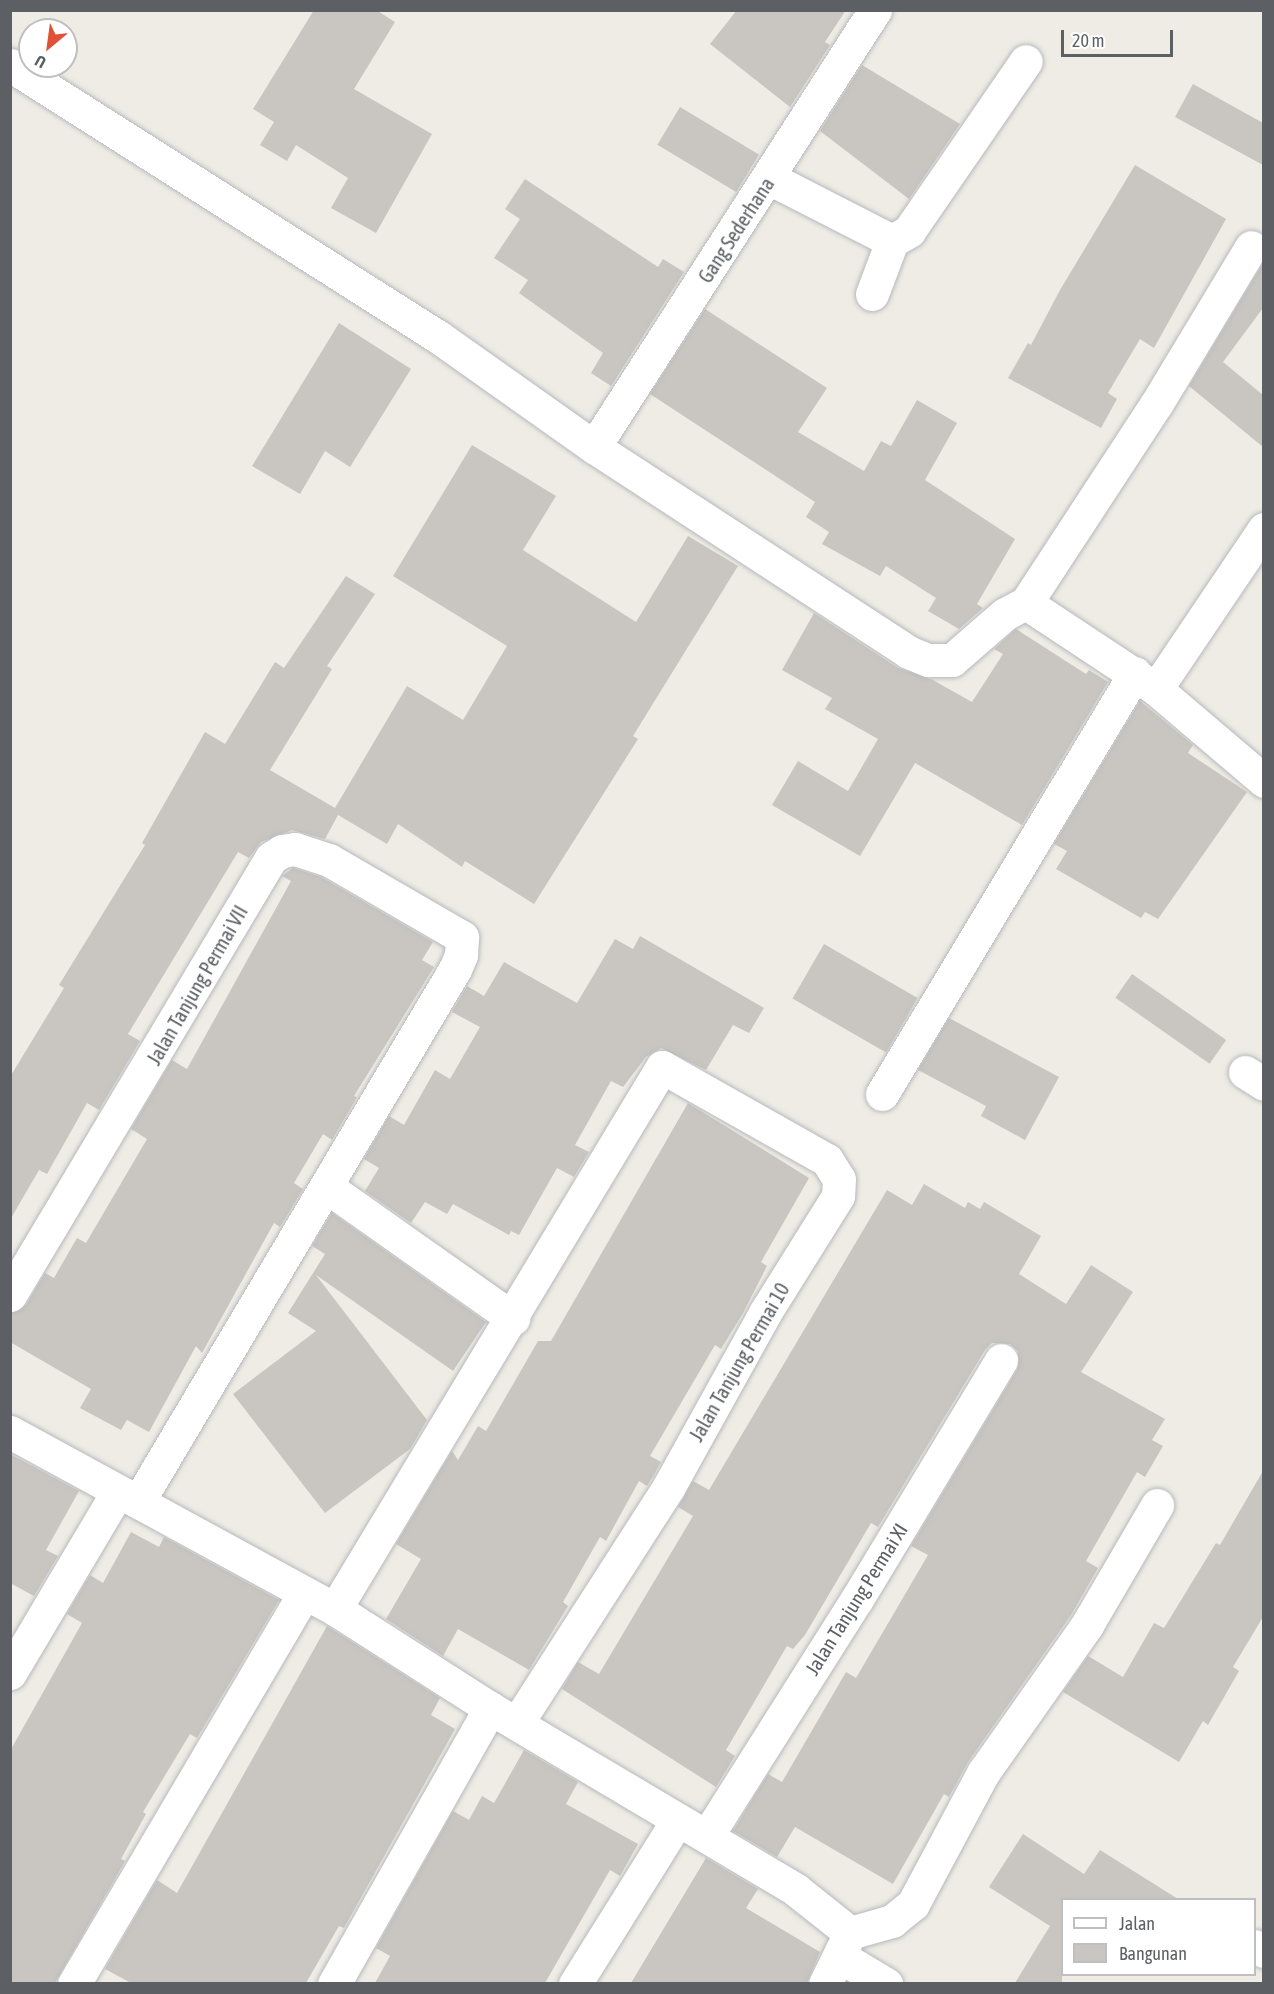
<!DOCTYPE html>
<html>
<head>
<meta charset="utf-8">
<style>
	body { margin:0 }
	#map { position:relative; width:1274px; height:1994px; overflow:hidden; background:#eeece4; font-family:"Asap Condensed",sans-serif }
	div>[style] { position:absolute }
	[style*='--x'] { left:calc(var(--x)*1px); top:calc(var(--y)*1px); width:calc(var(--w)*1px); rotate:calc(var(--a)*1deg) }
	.building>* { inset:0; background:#c9c6c1; transform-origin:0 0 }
	.roads { filter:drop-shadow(0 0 2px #b6b9bd) drop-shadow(0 0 2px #b6b9bd) }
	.minor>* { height:33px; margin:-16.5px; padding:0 16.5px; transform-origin:16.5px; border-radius:16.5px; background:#fff }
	span { translate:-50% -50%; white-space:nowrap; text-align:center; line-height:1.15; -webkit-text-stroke:6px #fff; paint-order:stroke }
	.street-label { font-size:20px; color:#5c5f64 }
	.frame { position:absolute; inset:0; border:12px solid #5c5f64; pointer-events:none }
	.legend { position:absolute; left:1061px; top:1898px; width:195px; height:78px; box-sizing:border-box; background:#fff; border:2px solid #bebfc1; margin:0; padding:8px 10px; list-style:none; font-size:18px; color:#5c5f64 }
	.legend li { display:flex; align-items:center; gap:12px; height:30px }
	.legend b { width:30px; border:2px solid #bebfc1 }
	.north { position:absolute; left:18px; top:18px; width:60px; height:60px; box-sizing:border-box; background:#fff; border:2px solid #bebfc1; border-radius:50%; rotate:209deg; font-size:16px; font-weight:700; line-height:24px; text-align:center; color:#5c5f64 }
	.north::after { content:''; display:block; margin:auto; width:21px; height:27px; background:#e05137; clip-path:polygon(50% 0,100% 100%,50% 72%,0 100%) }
	.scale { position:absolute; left:1061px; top:30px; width:112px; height:27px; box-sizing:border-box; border:3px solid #5c5f64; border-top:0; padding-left:8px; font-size:18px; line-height:21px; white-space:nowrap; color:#5c5f64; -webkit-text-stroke:4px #fff; paint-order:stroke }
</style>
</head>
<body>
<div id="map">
	<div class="building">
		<div style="clip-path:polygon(314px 10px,376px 10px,395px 22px,354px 89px,432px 134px,376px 233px,331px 208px,348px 178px,296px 145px,287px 161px,260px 145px,274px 122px,253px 109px)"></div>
		<div style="clip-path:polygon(737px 10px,846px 10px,825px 42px,830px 45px,790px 107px,710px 44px)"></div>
		<div style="clip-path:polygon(862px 65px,960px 124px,909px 199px,820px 131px)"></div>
		<div style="clip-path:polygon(1193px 84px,1263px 123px,1263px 165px,1175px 117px)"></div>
		<div style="left:680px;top:107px;width:92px;height:44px;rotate:31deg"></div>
		<div style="clip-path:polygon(1135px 165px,1226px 219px,1154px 348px,1140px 339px,1108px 393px,1117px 399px,1101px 428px,1008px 378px,1028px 343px,1031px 345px,1060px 290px)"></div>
		<div style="clip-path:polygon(525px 179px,658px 267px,663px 259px,684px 272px,611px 386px,591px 373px,603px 353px,519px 293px,528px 280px,494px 258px,520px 219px,505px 209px)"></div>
		<div style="clip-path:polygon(1263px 263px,1263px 308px,1223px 362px,1263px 395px,1263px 447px,1189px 386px)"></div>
		<div style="clip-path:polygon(705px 309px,827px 388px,798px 432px,864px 471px,881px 441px,891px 446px,917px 400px,957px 423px,925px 480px,1015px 539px,977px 604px,983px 608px,959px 629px,928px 611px,936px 598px,886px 566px,880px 576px,822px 544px,829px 532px,806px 517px,815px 502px,650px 394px)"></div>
		<div style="clip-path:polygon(339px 323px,411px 369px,350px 467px,325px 451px,300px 494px,252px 466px)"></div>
		<div style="clip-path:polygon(472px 445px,556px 496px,523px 550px,636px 622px,688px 536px,738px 566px,633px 736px,638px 739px,534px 904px,465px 861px,462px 867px,398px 824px,387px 844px,338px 815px,325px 839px,292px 830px,261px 842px,249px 858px,238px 852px,128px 1034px,140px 1041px,99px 1110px,87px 1103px,47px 1174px,39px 1170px,10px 1220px,10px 1077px,64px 988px,59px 985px,145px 845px,142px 843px,205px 732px,225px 744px,275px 662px,284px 668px,346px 576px,375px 594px,327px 666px,332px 669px,270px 770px,335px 808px,407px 686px,463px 720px,507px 646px,393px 576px)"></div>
		<div style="clip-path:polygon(814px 613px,898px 668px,931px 679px,972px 702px,1003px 654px,994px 649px,1016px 629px,1086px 674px,1089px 670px,1108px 682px,1022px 825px,915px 763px,860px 856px,772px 805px,798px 761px,848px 791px,878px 739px,825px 709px,832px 698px,782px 670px)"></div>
		<div style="clip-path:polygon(1140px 701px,1193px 745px,1188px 753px,1247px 792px,1158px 919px,1145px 912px,1141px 918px,1056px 869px,1067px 851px,1054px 844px)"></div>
		<div style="clip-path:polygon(293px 868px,321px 877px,433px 942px,422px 960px,434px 967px,354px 1096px,357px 1097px,332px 1140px,323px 1134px,294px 1183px,303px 1189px,280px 1227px,274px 1223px,202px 1353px,196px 1346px,149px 1432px,127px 1420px,121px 1430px,80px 1408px,91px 1389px,10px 1342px,10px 1314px,26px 1305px,45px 1273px,54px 1278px,77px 1238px,86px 1243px,147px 1139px,131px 1129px,172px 1060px,187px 1069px,291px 881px,282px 876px)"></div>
		<div style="clip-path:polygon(640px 936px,764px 1008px,749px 1033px,733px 1025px,706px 1070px,661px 1048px,646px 1057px,623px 1087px,611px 1081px,575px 1145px,589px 1152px,574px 1177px,557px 1168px,519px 1235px,511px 1231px,509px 1235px,453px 1204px,447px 1214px,425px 1202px,411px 1223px,365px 1191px,379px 1168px,364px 1159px,389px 1116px,404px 1125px,435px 1070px,450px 1079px,480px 1027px,452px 1012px,467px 986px,484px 996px,504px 962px,577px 1003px,615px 939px,633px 949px)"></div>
		<div style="left:824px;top:944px;width:108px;height:63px;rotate:30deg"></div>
		<div style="left:1132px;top:974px;width:115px;height:29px;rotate:35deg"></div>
		<div style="clip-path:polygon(949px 1018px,1059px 1077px,1025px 1140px,981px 1116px,986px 1106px,918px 1070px)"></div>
		<div style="clip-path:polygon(688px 1103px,809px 1178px,761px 1262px,767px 1266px,743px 1313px,721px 1349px,715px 1345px,650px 1456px,661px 1462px,652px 1478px,647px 1486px,639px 1481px,606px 1541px,600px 1537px,563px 1602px,568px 1606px,529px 1670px,458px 1629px,443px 1656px,386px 1619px,421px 1559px,396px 1544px,452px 1451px,458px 1460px,478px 1426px,486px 1431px,538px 1341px,551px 1341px)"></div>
		<div style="clip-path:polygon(924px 1184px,965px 1208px,968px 1202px,980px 1209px,984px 1202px,1041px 1236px,1019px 1274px,1066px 1304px,1091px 1265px,1133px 1292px,1081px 1372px,1165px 1419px,1152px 1440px,1163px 1446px,1145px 1477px,1137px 1472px,1086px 1561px,1098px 1568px,1071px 1615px,968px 1762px,949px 1797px,944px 1794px,893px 1884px,795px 1827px,777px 1857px,733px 1831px,768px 1774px,782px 1782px,846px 1672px,856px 1678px,928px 1555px,911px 1546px,1017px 1370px,1018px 1351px,1010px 1344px,992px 1343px,985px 1350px,878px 1527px,871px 1523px,805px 1635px,793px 1649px,787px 1646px,726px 1750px,735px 1756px,716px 1787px,562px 1689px,578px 1662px,599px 1674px,693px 1516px,678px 1507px,693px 1481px,709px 1490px,887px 1190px,912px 1205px)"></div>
		<div style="clip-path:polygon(332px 1213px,486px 1322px,453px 1371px,316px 1275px,427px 1420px,410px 1449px,325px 1513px,233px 1394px,316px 1331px,288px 1313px,325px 1254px,312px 1246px)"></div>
		<div style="clip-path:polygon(10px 1454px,79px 1491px,46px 1550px,58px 1556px,34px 1596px,10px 1583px)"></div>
		<div style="clip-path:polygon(1263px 1471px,1263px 1617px,1233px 1667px,1239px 1671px,1208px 1725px,1203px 1721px,1179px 1762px,1063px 1692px,1088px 1656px,1123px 1677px,1154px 1623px,1164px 1628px,1216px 1543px,1220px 1545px)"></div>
		<div style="clip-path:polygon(131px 1532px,159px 1547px,164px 1537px,279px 1600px,197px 1738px,190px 1734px,143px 1812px,146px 1814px,121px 1859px,125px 1861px,55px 1983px,10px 1983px,10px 1751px,82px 1623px,67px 1614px,90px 1575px,103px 1583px)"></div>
		<div style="clip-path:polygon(327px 1626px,440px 1698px,431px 1715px,455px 1729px,344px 1928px,339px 1926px,306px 1983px,131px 1983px,105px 1969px,157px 1880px,177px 1893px)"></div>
		<div style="clip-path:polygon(524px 1750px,578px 1782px,566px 1804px,638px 1844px,620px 1876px,610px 1870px,545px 1983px,375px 1983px,390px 1956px,376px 1948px,453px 1811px,469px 1820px,482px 1796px,494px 1803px)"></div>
		<div style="clip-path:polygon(1023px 1834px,1084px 1874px,1100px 1850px,1178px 1899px,1062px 1899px,1062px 1983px,1015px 1983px,1050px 1926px,989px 1887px)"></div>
		<div style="clip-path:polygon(706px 1858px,758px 1889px,746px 1908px,820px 1952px,807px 1983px,631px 1983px)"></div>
	</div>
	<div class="roads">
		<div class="minor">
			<div style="--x:10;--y:65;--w:509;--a:32.41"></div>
			<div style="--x:440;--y:338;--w:189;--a:35.3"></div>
			<div style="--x:594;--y:447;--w:375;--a:33.1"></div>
			<div style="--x:908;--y:652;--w:22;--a:22"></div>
			<div style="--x:928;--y:660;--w:24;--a:0"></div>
			<div style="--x:952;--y:660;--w:70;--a:-41"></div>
			<div style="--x:1005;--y:614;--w:24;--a:-28"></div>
			<div style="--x:1026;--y:603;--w:156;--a:33.5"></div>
			<div style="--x:1156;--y:689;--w:142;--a:40.4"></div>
			<div style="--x:769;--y:178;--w:138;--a:27.1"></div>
			<div style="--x:872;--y:294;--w:57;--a:-69.3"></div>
			<div style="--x:892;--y:241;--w:20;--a:-30"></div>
			<div style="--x:909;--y:231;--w:206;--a:-55.5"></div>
			<div style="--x:594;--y:447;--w:520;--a:-57.26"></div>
			<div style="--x:1026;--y:603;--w:239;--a:-56.8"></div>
			<div style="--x:1157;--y:403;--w:182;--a:-58.9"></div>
			<div style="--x:1156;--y:689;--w:193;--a:-56"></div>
			<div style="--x:1245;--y:1072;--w:22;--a:32"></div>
			<div style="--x:882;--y:1094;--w:491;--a:-59"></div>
			<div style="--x:327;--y:1187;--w:228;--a:35.2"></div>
			<div style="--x:10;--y:1295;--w:509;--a:-59.15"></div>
			<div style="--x:271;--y:858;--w:13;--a:-32"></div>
			<div style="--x:282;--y:851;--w:13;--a:-9"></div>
			<div style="--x:295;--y:849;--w:36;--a:18"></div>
			<div style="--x:329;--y:860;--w:154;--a:30.1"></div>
			<div style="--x:462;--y:937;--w:18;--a:93"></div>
			<div style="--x:461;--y:955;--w:15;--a:113"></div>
			<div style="--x:455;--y:969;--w:620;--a:120.74"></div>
			<div style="--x:10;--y:1432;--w:370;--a:28.6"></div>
			<div style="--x:335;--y:1609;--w:184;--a:32.6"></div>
			<div style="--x:490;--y:1708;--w:356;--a:30.7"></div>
			<div style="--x:796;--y:1890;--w:69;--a:38.5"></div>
			<div style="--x:335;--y:1609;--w:633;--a:-58.9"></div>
			<div style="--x:662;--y:1067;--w:189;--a:29.4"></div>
			<div style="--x:827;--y:1160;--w:22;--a:58"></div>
			<div style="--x:839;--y:1179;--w:17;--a:93"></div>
			<div style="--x:838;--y:1196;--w:138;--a:122"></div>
			<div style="--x:765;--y:1313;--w:200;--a:119"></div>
			<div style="--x:668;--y:1488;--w:278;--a:122.7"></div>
			<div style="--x:10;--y:1673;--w:209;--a:-59.3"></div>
			<div style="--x:707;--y:1836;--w:280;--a:-57.7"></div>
			<div style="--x:857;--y:1599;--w:279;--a:-58.9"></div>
			<div style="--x:1254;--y:1946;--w:11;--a:27"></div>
			<div style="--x:839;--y:1956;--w:55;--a:30.8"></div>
			<div style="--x:74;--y:1984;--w:451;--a:-59.5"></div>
			<div style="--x:334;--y:1984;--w:317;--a:-60.5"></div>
			<div style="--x:575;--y:1984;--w:192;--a:-58"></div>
			<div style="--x:825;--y:1984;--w:57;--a:-63.9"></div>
			<div style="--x:850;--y:1933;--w:44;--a:-15.9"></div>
			<div style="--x:892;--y:1921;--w:27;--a:-39"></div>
			<div style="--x:913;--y:1904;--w:149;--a:-61.9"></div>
			<div style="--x:983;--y:1773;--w:181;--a:-54.9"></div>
			<div style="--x:1087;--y:1625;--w:139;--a:-59.7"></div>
		</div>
	</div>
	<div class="street-label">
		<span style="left:736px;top:230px;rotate:-57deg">Gang Sederhana</span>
		<span style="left:197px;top:985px;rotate:-60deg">Jalan Tanjung Permai VII</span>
		<span style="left:739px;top:1362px;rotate:-60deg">Jalan Tanjung Permai 10</span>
		<span style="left:856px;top:1599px;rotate:-58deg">Jalan Tanjung Permai XI</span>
	</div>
	<div class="frame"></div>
	<ul class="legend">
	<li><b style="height:8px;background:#fff"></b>Jalan</li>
	<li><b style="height:16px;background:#c9c6c1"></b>Bangunan</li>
	</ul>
	<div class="north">U</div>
	<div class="scale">20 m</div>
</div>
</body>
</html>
